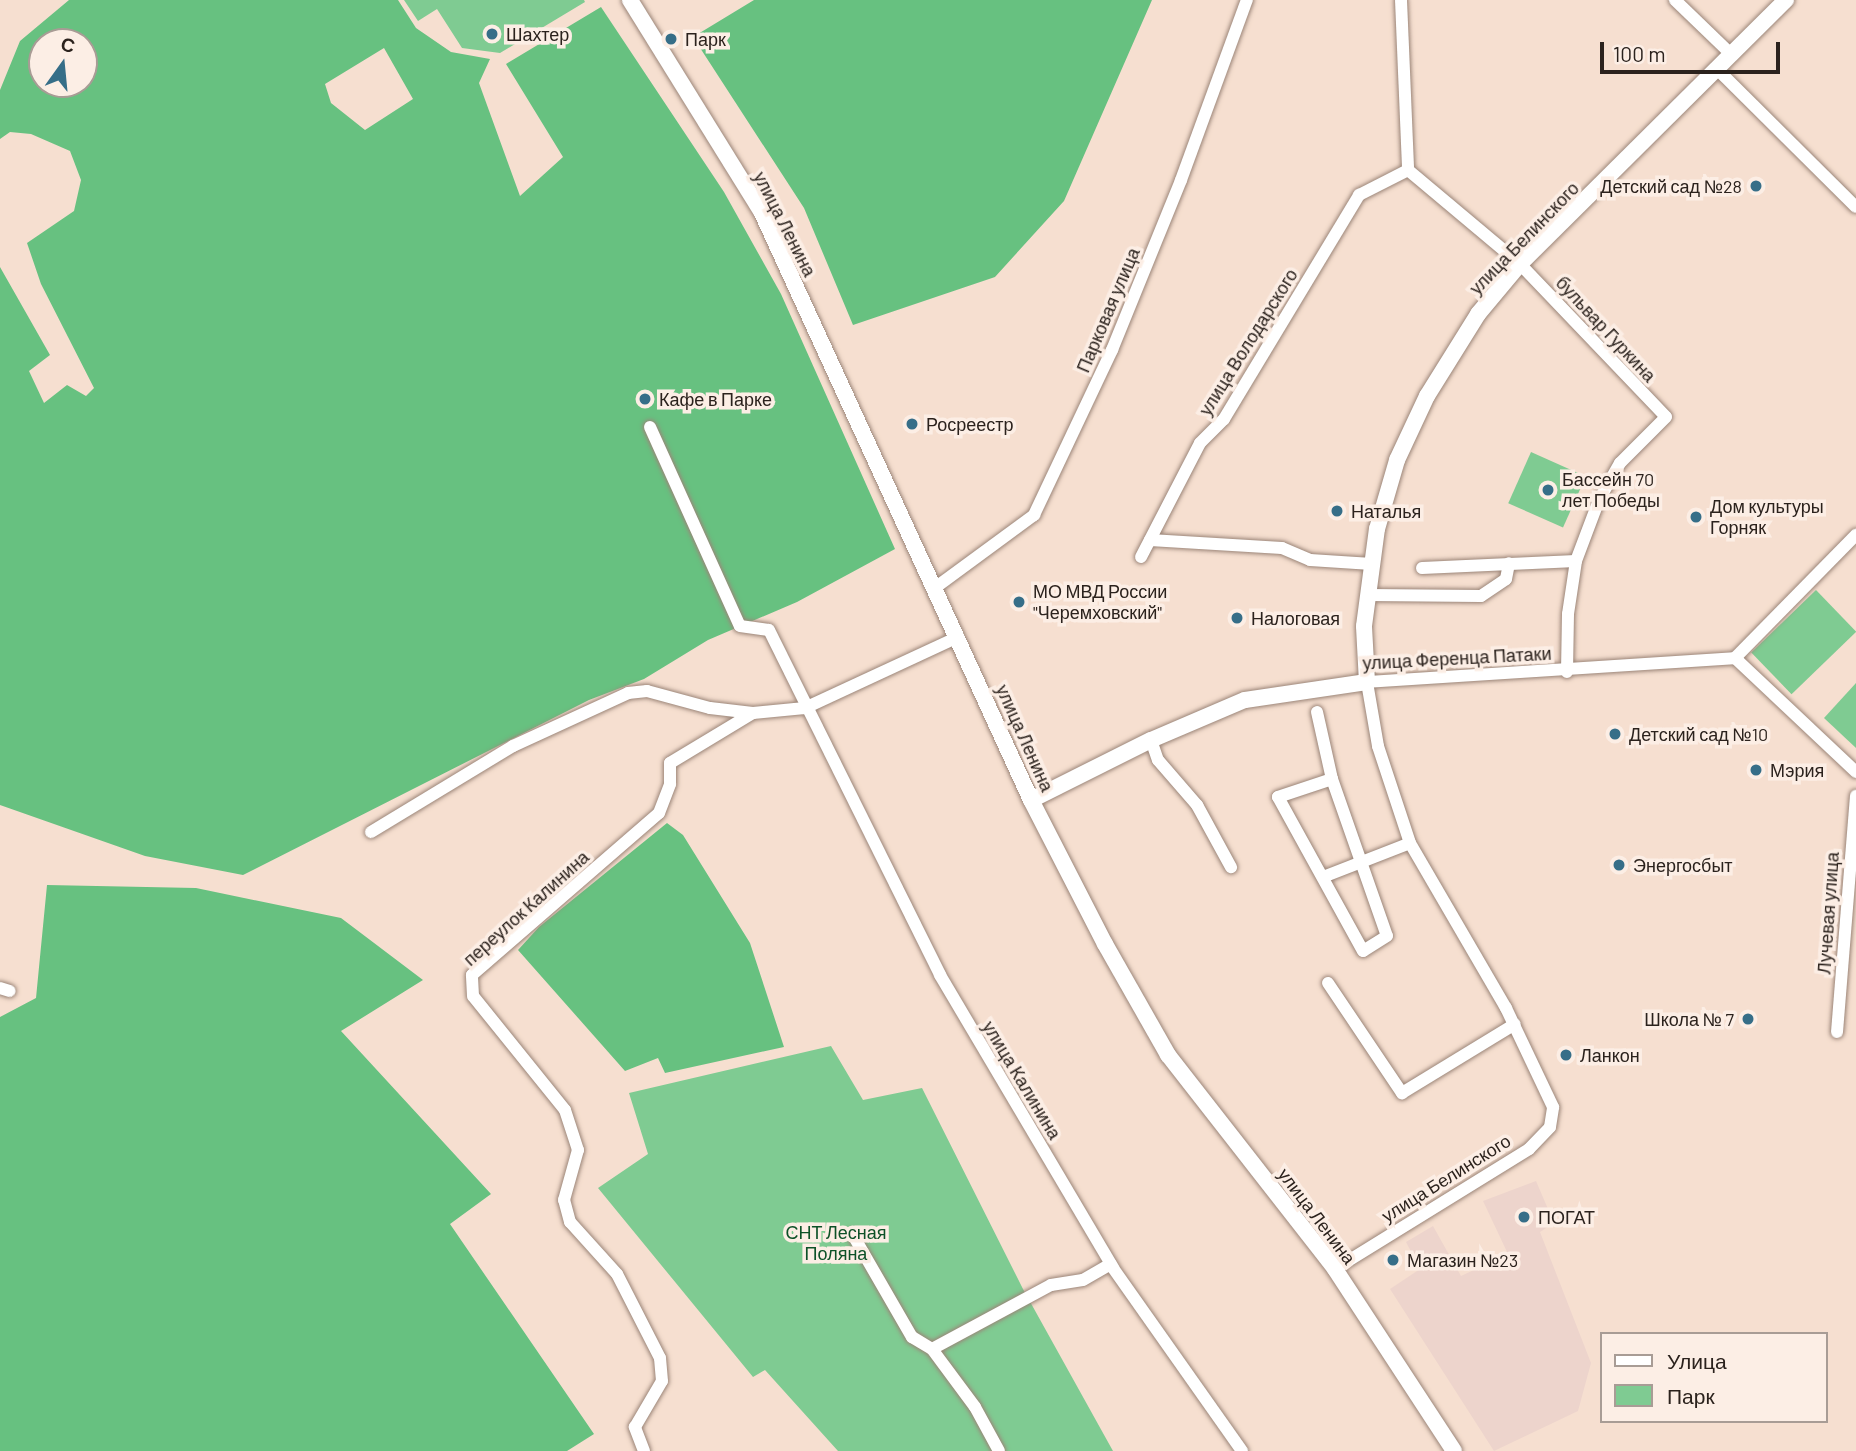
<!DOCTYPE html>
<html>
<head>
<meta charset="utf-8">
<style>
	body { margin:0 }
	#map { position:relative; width:1856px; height:1451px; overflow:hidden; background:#f6dfd0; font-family:Barlow,sans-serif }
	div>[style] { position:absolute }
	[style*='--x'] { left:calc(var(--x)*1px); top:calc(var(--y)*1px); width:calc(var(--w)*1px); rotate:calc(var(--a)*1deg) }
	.commercial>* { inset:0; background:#edd4cc }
	.green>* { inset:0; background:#7fcb92; transform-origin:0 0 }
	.forest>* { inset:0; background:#67c180 }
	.roads { filter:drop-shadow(0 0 2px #9b8578) drop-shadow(0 0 2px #9b8578) }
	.minor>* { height:12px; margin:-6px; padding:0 6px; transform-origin:6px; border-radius:6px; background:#fff }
	.major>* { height:16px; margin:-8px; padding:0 8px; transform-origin:8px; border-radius:8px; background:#fff }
	.dots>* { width:19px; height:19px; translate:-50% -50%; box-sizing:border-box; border:4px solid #fceee5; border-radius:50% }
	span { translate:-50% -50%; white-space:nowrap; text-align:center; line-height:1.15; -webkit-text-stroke:7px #fceee5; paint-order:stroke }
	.poi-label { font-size:18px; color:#2b221d }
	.left { translate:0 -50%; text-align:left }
	.right { translate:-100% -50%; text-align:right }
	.street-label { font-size:18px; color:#2b221d }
	.park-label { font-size:18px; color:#0d5127 }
	.legend { position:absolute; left:1600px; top:1332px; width:228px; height:91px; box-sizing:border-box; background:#fceee5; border:2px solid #a89c95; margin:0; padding:9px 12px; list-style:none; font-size:21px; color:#2b221d }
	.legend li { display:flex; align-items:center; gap:14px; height:35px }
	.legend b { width:35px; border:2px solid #a89c95 }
	.north { position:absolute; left:28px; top:28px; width:70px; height:70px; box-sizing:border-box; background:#fceee5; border:2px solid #a89c95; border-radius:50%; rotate:15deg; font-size:19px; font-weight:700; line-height:28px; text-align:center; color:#2b221d }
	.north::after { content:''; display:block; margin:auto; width:24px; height:32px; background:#366e88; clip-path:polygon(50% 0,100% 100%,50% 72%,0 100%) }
	.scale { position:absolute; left:1600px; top:42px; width:180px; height:32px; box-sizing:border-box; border:4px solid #2b221d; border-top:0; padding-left:9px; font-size:21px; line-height:24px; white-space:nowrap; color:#2b221d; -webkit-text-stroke:5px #fceee5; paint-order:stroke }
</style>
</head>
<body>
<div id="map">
	<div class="commercial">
		<div style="clip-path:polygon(1536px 1181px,1554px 1223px,1540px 1232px,1591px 1363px,1578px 1411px,1494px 1451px,1390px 1289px,1420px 1269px,1406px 1242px,1433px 1226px,1461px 1276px,1508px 1254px,1483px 1201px)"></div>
	</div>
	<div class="green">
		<div style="clip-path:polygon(404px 0,584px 0,585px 2px,500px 53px,462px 48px,437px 9px,418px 21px)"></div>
		<div style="left:1531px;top:452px;width:60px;height:56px;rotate:24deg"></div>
		<div style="left:1816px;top:590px;width:58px;height:90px;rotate:46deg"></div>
		<div style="clip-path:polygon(1856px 683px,1856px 748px,1824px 718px)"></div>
		<div style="clip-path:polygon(831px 1046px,863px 1100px,922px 1088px,1023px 1289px,1113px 1451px,838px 1451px,765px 1370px,753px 1377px,598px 1188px,648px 1154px,629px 1093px)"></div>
	</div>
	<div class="forest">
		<div style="clip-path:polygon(evenodd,69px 0,398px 0,416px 28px,451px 52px,490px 59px,479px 83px,520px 196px,563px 157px,506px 64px,601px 7px,724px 192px,781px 294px,895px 549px,797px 602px,708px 640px,644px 679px,589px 700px,243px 875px,145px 856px,0 805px,0 267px,50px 355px,29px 371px,44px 403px,67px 385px,86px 396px,94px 388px,41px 284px,27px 243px,74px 211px,81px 180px,70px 151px,31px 134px,10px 132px,0 139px,0 90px,20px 41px,69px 0,42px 42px,84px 42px,84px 84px,42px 84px,42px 42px,69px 0,384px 48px,413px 99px,365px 130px,331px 103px,325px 84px,384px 48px)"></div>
		<div style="clip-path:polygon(754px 0,1152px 0,1064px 201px,995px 277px,853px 325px,804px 208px,693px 37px)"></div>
		<div style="clip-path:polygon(667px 823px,683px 835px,750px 943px,784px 1047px,665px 1073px,658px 1058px,625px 1071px,518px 950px,539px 927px)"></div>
		<div style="clip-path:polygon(47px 885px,196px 888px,341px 918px,423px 980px,341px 1031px,491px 1194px,450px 1224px,594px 1434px,567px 1451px,0 1451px,0 1017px,36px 998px)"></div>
	</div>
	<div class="roads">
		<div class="minor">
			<div style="--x:1401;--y:0;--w:170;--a:87.6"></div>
			<div style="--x:1408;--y:170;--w:146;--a:40"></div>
			<div style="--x:1520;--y:264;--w:211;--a:46.3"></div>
			<div style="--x:1666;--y:417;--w:65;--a:135"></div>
			<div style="--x:1620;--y:463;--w:43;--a:119.6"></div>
			<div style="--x:1599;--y:500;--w:65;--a:110.7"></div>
			<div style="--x:1576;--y:561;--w:54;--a:98.6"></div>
			<div style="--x:1568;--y:614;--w:58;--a:91"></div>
			<div style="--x:1675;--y:0;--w:79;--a:44"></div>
			<div style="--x:1718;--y:70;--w:194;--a:44.8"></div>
			<div style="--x:650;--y:427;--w:218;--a:65.7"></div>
			<div style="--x:740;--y:626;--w:29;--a:8"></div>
			<div style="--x:769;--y:630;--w:385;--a:63.6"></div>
			<div style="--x:940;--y:975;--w:340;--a:59.4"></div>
			<div style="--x:1113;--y:1268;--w:224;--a:54.8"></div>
			<div style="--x:1150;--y:540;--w:132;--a:3.5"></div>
			<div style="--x:1282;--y:548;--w:30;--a:23"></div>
			<div style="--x:1310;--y:560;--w:62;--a:3.7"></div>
			<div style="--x:1141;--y:557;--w:128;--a:-62.6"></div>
			<div style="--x:1200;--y:443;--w:34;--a:-45"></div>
			<div style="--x:1224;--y:419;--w:262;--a:-58.9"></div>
			<div style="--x:1359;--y:195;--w:55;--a:-27"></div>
			<div style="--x:1422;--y:568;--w:154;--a:-2.6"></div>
			<div style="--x:936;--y:587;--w:122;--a:-36.3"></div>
			<div style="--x:1034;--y:515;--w:183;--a:-64.7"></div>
			<div style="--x:1112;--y:350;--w:183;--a:-67.9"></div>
			<div style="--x:1181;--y:180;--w:192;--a:-69.9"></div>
			<div style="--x:1368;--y:595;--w:113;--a:0.5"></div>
			<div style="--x:1481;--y:596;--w:30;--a:-34"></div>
			<div style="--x:1506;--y:579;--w:16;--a:-79"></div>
			<div style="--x:1735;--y:658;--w:166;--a:43.3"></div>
			<div style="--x:1317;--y:712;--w:69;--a:77.4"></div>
			<div style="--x:1332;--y:779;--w:166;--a:70.7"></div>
			<div style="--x:1387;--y:936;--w:28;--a:148"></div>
			<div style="--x:1363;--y:951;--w:176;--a:-118.9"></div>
			<div style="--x:1278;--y:797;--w:57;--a:-18.4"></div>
			<div style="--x:1151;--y:740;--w:21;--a:71"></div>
			<div style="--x:1158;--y:760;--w:60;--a:49.1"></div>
			<div style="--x:1197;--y:805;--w:71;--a:61.3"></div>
			<div style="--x:371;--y:832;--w:166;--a:-31.2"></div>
			<div style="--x:513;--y:746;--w:127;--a:-24.7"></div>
			<div style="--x:628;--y:693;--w:19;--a:-6"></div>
			<div style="--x:647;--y:691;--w:65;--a:15.1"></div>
			<div style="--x:710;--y:708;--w:43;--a:6.6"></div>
			<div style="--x:1323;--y:877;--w:93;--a:-21.3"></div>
			<div style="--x:1328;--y:983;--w:133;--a:56.1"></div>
			<div style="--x:1402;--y:1093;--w:132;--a:-31.4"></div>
			<div style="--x:0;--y:988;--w:10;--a:17"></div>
			<div style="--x:1837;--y:1032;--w:237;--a:-85.4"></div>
			<div style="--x:853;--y:1235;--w:118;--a:60"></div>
			<div style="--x:912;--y:1337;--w:23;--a:31"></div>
			<div style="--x:932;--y:1349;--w:135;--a:-28.3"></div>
			<div style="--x:1051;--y:1285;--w:32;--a:-9"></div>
			<div style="--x:1083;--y:1280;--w:32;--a:-30"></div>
			<div style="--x:1335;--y:1269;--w:228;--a:-31.7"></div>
			<div style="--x:1529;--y:1149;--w:30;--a:-46"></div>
			<div style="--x:1550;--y:1127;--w:20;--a:-81"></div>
			<div style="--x:1553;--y:1107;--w:110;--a:-115.4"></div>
			<div style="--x:1506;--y:1008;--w:191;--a:-120.2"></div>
			<div style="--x:1410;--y:843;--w:102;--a:-108.3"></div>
			<div style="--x:1378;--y:746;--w:65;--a:-99.8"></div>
			<div style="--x:1367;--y:682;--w:369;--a:-3.7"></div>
			<div style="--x:1735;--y:658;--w:173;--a:-45.5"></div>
			<div style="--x:932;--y:1349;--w:72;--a:53.4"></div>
			<div style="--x:975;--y:1407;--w:50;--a:61.4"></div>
			<div style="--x:644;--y:1451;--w:26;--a:-111"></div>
			<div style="--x:635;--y:1427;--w:53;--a:-59.6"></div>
			<div style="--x:662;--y:1381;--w:23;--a:-95"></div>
			<div style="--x:660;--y:1358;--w:94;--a:-117.1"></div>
			<div style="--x:617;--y:1274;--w:70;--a:-132.1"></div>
			<div style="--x:570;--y:1222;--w:23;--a:-105"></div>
			<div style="--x:564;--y:1200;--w:52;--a:-74.4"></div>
			<div style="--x:578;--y:1150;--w:42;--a:-108"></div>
			<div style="--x:565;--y:1110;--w:146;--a:-128.9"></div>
			<div style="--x:473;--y:996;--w:21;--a:-93"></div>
			<div style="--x:472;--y:975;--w:247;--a:-40.9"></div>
			<div style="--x:659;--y:813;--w:31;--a:-69"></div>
			<div style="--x:670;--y:784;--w:21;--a:-90"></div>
			<div style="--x:670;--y:763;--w:97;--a:-31.1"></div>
			<div style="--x:753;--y:713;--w:52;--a:-5.5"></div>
			<div style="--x:805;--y:708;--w:169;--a:-24.9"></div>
		</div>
		<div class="major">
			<div style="--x:630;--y:0;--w:251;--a:58.2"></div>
			<div style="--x:762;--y:213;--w:646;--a:65.38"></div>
			<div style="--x:1031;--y:800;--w:162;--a:62.8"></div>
			<div style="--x:1105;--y:944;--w:128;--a:60.4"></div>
			<div style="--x:1168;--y:1055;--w:271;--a:52"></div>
			<div style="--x:1335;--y:1269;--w:217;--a:56.8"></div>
			<div style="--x:1031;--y:800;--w:134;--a:-26.6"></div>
			<div style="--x:1151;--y:740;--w:102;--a:-23.1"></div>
			<div style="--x:1245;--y:700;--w:123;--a:-8.4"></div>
			<div style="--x:1367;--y:682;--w:56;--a:-93.1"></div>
			<div style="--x:1364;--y:626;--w:98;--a:-82.4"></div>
			<div style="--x:1377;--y:529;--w:72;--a:-73.8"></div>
			<div style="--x:1397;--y:460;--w:71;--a:-64.9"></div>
			<div style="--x:1427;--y:396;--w:97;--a:-58.1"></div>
			<div style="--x:1478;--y:314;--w:65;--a:-50"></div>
			<div style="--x:1520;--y:264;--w:375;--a:-44.8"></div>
		</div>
	</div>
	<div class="dots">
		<div style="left:492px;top:34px;background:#366e88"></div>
		<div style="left:671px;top:39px;background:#366e88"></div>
		<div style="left:1756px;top:186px;background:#366e88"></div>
		<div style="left:645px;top:399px;background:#366e88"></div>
		<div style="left:912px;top:424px;background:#366e88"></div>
		<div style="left:1548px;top:490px;background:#366e88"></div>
		<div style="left:1337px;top:511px;background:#366e88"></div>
		<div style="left:1696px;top:517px;background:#366e88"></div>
		<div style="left:1019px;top:602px;background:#366e88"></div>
		<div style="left:1237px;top:618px;background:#366e88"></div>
		<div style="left:1615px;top:734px;background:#366e88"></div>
		<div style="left:1756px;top:770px;background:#366e88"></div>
		<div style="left:1619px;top:865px;background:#366e88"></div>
		<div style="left:1748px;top:1019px;background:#366e88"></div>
		<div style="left:1566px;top:1055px;background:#366e88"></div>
		<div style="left:1524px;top:1217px;background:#366e88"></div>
		<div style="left:1393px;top:1260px;background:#366e88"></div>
	</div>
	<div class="poi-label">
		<span class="left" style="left:506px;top:34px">Шахтер</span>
		<span class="left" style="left:685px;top:39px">Парк</span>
		<span class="right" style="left:1742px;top:186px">Детский сад №28</span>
		<span class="left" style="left:659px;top:399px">Кафе в Парке</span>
		<span class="left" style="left:926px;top:424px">Росреестр</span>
		<span class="left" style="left:1562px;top:490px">Бассейн 70<br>лет Победы</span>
		<span class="left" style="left:1710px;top:517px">Дом культуры<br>Горняк</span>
		<span class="left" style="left:1351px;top:511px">Наталья</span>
		<span class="left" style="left:1033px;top:602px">МО МВД России<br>"Черемховский"</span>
		<span class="left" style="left:1251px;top:618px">Налоговая</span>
		<span class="left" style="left:1629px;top:734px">Детский сад №10</span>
		<span class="left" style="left:1770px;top:770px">Мэрия</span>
		<span class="left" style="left:1633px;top:865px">Энергосбыт</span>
		<span class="right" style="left:1734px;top:1019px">Школа № 7</span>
		<span class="left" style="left:1580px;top:1055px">Ланкон</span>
		<span class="left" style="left:1538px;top:1217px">ПОГАТ</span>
		<span class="left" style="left:1407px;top:1260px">Магазин №23</span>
	</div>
	<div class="street-label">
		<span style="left:785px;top:224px;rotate:63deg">улица Ленина</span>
		<span style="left:1524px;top:238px;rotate:-46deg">улица Белинского</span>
		<span style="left:1108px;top:310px;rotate:-67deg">Парковая улица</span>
		<span style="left:1606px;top:329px;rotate:47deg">бульвар Гуркина</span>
		<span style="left:1248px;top:342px;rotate:-58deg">улица Володарского</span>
		<span style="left:1457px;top:658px;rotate:-3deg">улица Ференца Патаки</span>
		<span style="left:1025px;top:738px;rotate:66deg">улица Ленина</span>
		<span style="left:526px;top:908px;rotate:-42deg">переулок Калинина</span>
		<span style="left:1828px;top:913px;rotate:-86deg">Лучевая улица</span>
		<span style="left:1022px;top:1080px;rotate:59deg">улица Калинина</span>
		<span style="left:1446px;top:1178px;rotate:-32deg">улица Белинского</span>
		<span style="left:1317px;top:1216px;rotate:53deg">улица Ленина</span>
	</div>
	<div class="park-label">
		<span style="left:836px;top:1243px">СНТ Лесная<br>Поляна</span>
	</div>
	<ul class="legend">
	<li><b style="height:9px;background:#fff"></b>Улица</li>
	<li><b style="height:19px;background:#7fcb92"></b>Парк</li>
	</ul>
	<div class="north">С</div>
	<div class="scale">100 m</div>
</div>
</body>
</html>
